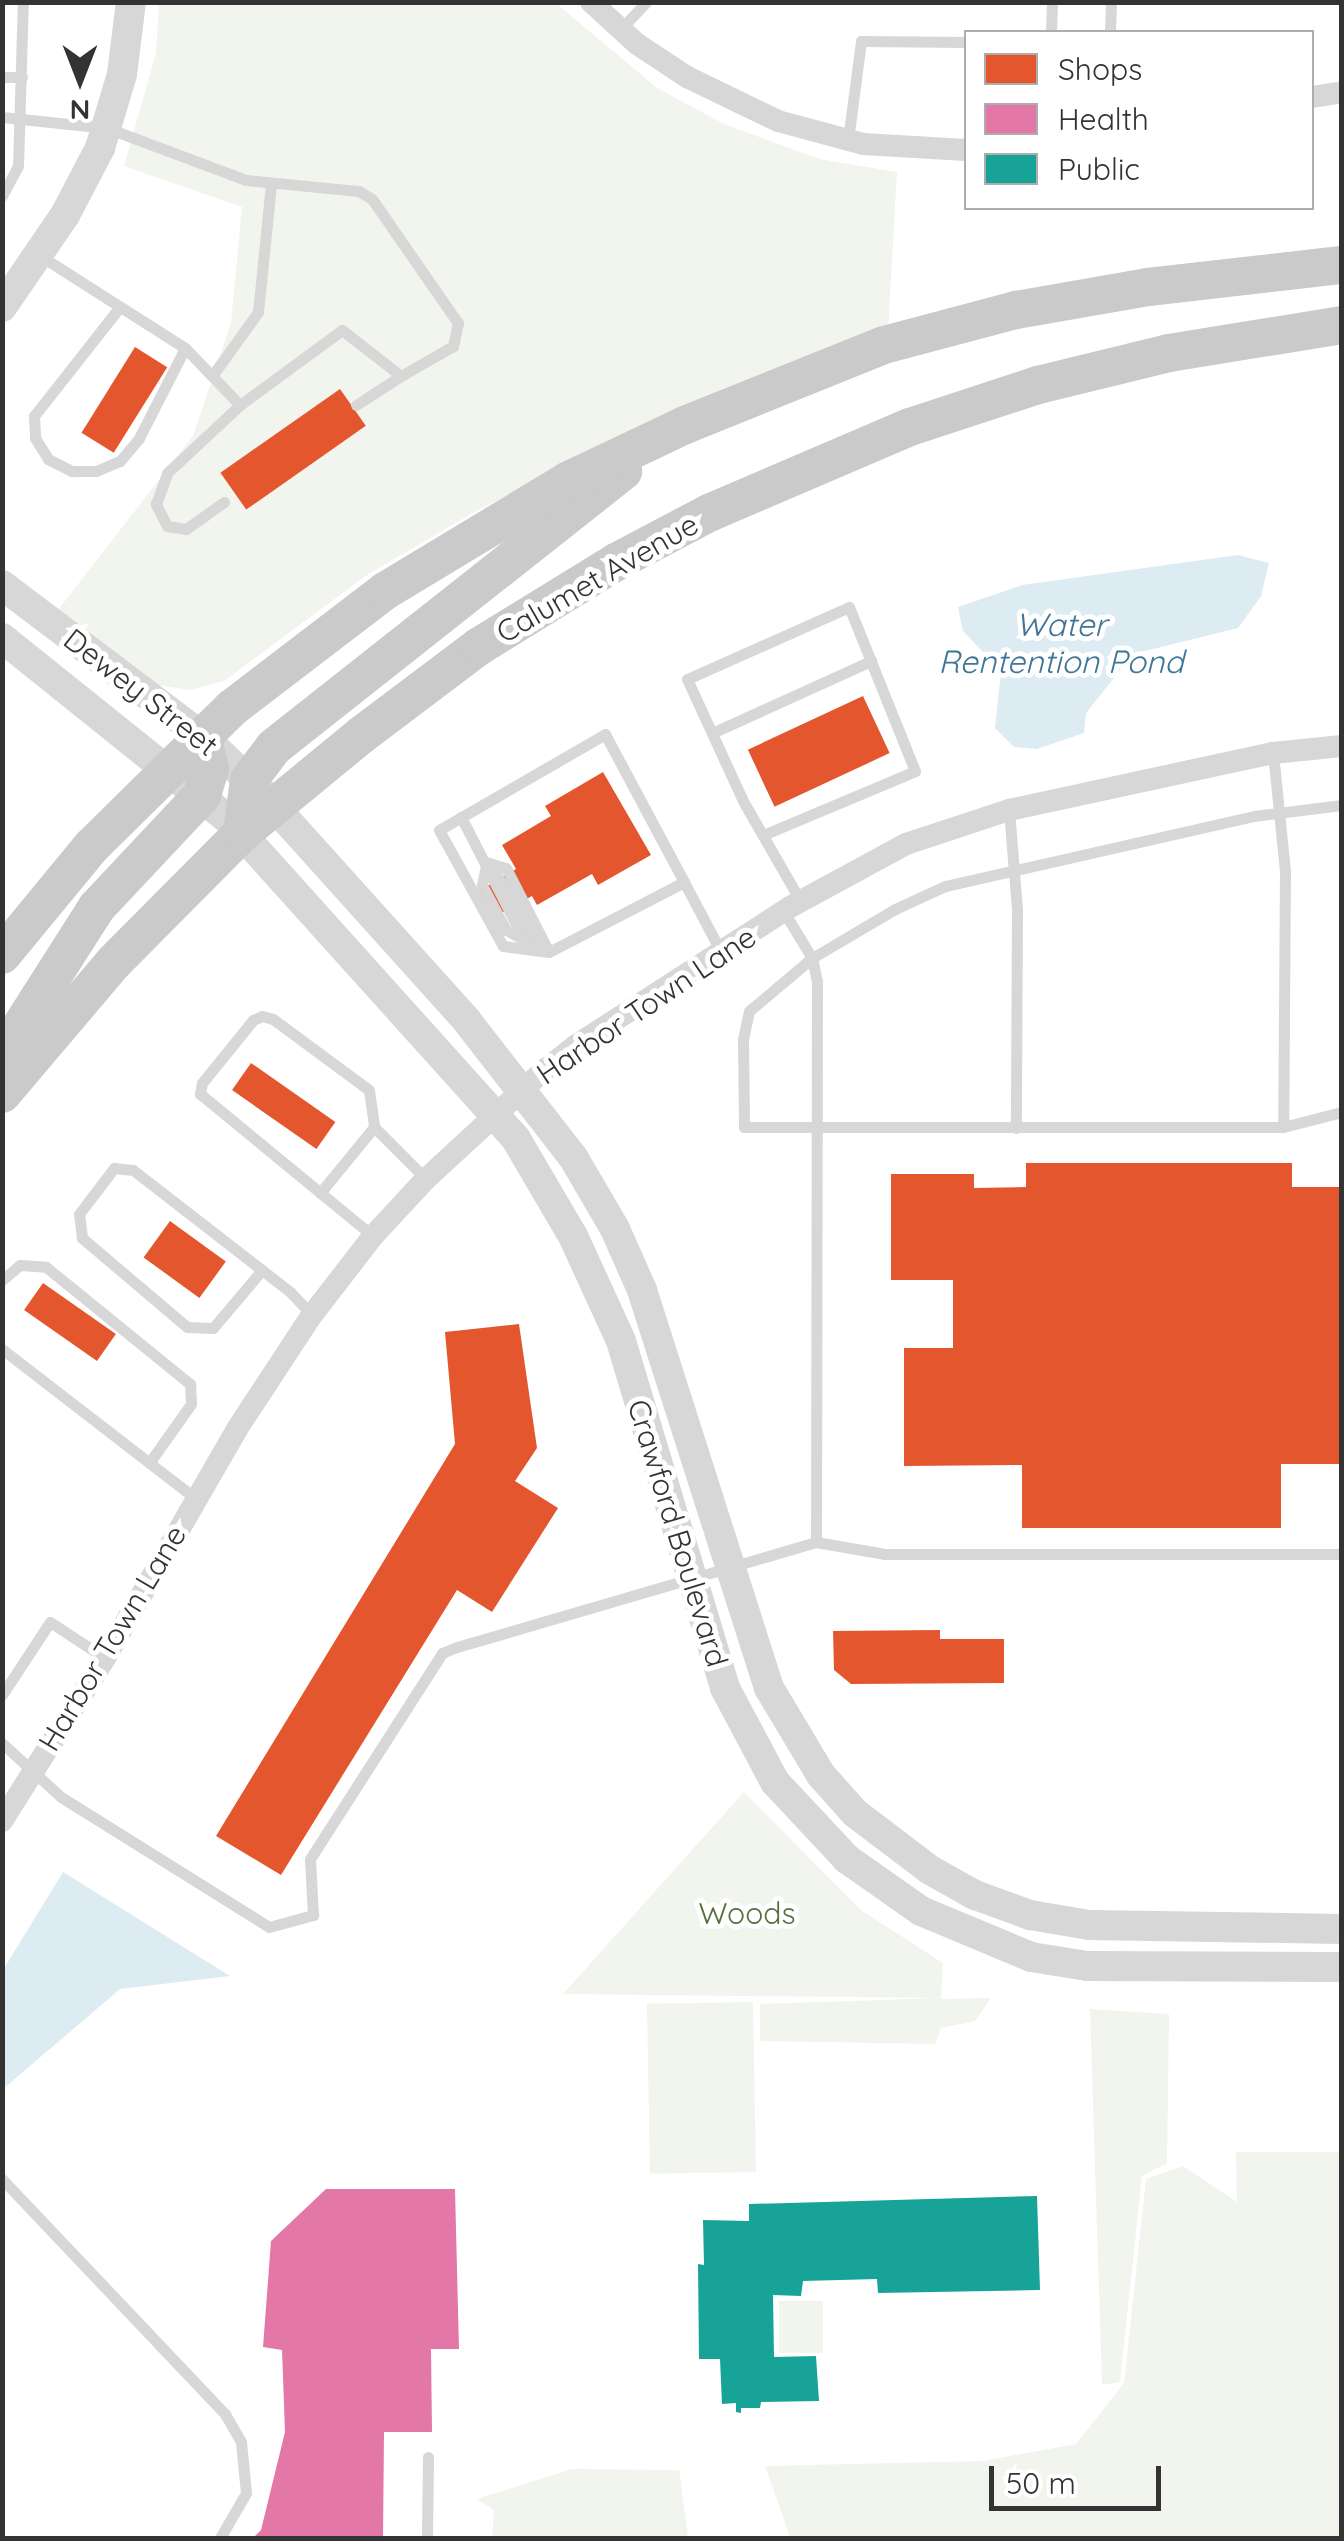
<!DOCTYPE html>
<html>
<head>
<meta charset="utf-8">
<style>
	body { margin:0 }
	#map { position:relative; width:1344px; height:2541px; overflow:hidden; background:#fff; font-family:Quicksand,sans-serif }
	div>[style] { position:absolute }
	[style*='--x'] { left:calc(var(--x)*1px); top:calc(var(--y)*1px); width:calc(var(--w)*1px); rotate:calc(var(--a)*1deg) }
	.green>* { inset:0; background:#f1f5ed; transform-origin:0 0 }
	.water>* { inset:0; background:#ddebf3 }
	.shops>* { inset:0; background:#e4572e; transform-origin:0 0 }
	.health>* { inset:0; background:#e377a8 }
	.public>* { inset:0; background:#17a398 }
	.service>* { height:11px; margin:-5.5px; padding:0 5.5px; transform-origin:5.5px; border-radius:5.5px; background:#d7d7d7 }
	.minor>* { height:22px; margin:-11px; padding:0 11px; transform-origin:11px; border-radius:11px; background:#d7d7d7 }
	.tertiary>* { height:30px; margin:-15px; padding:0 15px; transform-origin:15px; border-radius:15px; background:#d7d7d7 }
	.primary>* { height:38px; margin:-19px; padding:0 19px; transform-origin:19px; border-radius:19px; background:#cacaca }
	span { translate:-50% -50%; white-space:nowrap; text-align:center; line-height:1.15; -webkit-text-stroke:10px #fff; paint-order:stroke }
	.street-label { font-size:30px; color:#333 }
	.park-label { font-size:30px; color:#56703f }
	.water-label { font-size:32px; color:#3f7597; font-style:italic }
	.frame { position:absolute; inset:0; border:5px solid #333; pointer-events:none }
	.legend { position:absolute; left:964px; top:30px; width:350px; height:180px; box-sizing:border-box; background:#fff; border:2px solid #adadad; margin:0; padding:12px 18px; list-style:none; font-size:30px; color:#333 }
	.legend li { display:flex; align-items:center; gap:20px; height:50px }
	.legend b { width:50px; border:2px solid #adadad }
	.north { position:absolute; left:30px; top:30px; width:100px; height:100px; -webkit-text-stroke:8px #fff; paint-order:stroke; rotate:180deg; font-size:28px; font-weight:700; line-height:40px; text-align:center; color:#333 }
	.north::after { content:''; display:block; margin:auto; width:35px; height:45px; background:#333; clip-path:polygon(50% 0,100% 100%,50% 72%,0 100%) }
	.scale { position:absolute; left:989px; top:2466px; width:172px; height:45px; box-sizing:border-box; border:5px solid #333; border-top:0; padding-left:12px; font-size:30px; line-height:35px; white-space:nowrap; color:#333; -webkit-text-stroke:8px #fff; paint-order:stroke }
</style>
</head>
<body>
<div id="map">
	<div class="green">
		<div style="clip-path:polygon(159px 3px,556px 3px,657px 88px,724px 124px,819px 159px,897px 172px,888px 331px,564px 468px,478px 510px,367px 575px,224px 681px,190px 690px,158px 685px,58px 610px,193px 436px,231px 323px,242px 207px,124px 166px,156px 53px)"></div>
		<div style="clip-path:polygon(744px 1792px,861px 1910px,943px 1963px,941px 1999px,991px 1998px,975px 2021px,941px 2028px,935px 2044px,760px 2041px,760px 2004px,939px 1998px,563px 1994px)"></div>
		<div style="left:753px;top:2002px;width:170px;height:106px;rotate:89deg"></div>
		<div style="clip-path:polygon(1090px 2009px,1169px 2014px,1167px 2163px,1142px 2176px,1120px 2382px,1102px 2385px)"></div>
		<div style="clip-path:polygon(1236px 2152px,1341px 2152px,1341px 2538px,722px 2538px,790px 2537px,765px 2466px,983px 2461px,1076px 2444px,1124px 2383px,1146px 2179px,1183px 2166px,1237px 2202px)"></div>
		<div style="left:779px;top:2301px;width:44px;height:52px"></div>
		<div style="clip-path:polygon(572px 2469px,679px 2470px,688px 2538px,472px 2538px,492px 2536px,494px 2510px,477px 2499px)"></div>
	</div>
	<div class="water">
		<div style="clip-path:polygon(1238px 555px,1269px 563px,1261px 596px,1238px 628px,1133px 654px,1086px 713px,1084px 733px,1037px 749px,1014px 747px,995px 728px,1001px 671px,963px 631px,958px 607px,1022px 585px)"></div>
		<div style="clip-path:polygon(63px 1872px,230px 1976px,120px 1989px,3px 2089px,3px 1970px)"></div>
	</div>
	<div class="shops">
		<div style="left:135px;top:347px;width:38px;height:101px;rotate:32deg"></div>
		<div style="left:340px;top:389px;width:45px;height:146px;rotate:55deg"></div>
		<div style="left:863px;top:696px;width:63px;height:127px;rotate:65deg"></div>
		<div style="clip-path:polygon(603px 772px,651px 855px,598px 885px,592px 874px,537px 905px,532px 896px,494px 917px,479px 891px,516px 869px,502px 845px,551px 816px,545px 806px)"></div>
		<div style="left:251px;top:1063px;width:103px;height:33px;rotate:35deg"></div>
		<div style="clip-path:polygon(1026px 1163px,1292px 1163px,1292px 1187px,1342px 1187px,1342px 1464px,1281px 1464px,1281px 1528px,1022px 1528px,1022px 1465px,904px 1466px,904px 1348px,953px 1348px,953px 1280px,891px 1280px,891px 1174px,974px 1174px,974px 1188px,1026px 1187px)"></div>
		<div style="left:170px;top:1221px;width:69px;height:45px;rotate:36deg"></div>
		<div style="left:43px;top:1283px;width:89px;height:33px;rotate:35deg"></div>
		<div style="clip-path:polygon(519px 1324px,537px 1448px,515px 1481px,558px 1508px,492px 1612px,457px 1590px,281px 1875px,216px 1836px,455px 1444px,445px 1332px)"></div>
		<div style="clip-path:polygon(940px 1630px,940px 1639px,1004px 1639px,1004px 1683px,851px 1684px,834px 1670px,833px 1631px)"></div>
	</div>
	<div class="health">
		<div style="clip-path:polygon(326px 2189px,455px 2189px,459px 2349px,431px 2349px,432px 2432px,384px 2432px,383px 2538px,253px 2538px,261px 2530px,285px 2432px,282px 2350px,263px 2347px,271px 2241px)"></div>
	</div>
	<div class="public">
		<div style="clip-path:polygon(1037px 2196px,1040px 2290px,878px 2293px,877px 2279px,803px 2281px,801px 2296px,773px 2295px,774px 2357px,816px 2356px,819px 2401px,761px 2402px,760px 2408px,741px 2408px,741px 2413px,736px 2412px,736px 2403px,722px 2404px,720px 2359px,699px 2359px,698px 2264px,704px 2265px,703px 2220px,749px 2221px,749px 2204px)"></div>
	</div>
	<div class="service">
		<div style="--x:620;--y:30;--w:38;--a:-47"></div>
		<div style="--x:1051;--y:32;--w:30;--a:-88"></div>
		<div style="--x:1110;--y:32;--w:30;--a:-88"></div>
		<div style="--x:2;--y:77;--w:20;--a:0"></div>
		<div style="--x:2;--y:117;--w:106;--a:6"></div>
		<div style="--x:107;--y:128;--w:148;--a:20.5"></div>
		<div style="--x:246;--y:180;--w:114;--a:5.6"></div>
		<div style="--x:359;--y:191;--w:15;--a:32"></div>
		<div style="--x:372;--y:199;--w:151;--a:55.3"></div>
		<div style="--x:458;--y:323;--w:24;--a:102"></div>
		<div style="--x:453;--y:346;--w:60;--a:150"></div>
		<div style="--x:401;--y:376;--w:75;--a:-142.1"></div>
		<div style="--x:342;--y:330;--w:127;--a:143.7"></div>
		<div style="--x:240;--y:405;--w:79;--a:-134"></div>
		<div style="--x:185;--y:348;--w:173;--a:-147.5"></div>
		<div style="--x:848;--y:140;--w:100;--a:-82.5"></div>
		<div style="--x:861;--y:41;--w:105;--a:0.5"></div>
		<div style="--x:2;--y:196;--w:34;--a:-62"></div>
		<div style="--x:18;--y:166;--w:164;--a:-88.3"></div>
		<div style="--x:119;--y:308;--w:137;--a:128.2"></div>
		<div style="--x:34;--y:416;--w:22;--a:87"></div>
		<div style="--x:35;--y:438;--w:25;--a:58"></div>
		<div style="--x:48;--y:459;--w:27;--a:27"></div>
		<div style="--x:72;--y:471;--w:24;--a:0"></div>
		<div style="--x:96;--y:471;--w:26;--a:-23"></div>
		<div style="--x:120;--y:461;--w:30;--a:-50"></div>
		<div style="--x:139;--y:438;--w:101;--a:-62.9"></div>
		<div style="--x:212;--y:376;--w:79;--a:-54.3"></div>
		<div style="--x:258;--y:312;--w:129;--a:-84.2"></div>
		<div style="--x:356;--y:405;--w:54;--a:-32.8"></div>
		<div style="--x:224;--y:502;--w:47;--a:144.6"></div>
		<div style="--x:186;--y:529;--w:19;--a:-171"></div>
		<div style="--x:167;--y:526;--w:25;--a:-117"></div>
		<div style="--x:156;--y:504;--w:33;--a:-70"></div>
		<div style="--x:167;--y:473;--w:100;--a:-43"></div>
		<div style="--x:712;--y:733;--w:175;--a:-24.4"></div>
		<div style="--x:1273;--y:753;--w:119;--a:84.2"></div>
		<div style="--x:1285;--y:871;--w:256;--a:90.4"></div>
		<div style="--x:1342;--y:805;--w:89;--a:172.9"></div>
		<div style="--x:1254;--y:816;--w:317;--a:167.2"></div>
		<div style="--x:945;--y:886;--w:55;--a:155.3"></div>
		<div style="--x:895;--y:909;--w:96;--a:149.4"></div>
		<div style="--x:812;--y:958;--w:82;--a:139.9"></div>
		<div style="--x:749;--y:1011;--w:30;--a:102"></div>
		<div style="--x:743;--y:1040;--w:87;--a:89.3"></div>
		<div style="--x:744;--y:1127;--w:539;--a:0"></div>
		<div style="--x:1283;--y:1127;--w:61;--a:-14.3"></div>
		<div style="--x:1009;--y:810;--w:100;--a:85.4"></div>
		<div style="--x:1017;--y:910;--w:218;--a:90.3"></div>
		<div style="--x:461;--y:817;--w:127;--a:62.8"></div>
		<div style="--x:519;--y:930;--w:33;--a:35"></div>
		<div style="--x:763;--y:835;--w:165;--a:-22.8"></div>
		<div style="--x:915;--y:771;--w:177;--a:-111.9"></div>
		<div style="--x:849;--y:607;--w:177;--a:156"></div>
		<div style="--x:687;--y:679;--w:134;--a:65.3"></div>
		<div style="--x:743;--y:801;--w:116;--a:60.1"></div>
		<div style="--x:486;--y:862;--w:21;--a:17"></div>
		<div style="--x:506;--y:868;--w:94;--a:62.9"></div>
		<div style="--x:490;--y:865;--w:85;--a:57.4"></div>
		<div style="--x:486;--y:866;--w:19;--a:102"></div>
		<div style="--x:482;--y:885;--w:51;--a:61.9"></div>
		<div style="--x:506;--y:930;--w:21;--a:28"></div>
		<div style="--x:684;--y:882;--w:152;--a:152.6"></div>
		<div style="--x:549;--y:952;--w:46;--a:-172.6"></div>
		<div style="--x:503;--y:946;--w:132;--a:-118.9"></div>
		<div style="--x:439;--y:830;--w:192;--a:-30"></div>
		<div style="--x:605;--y:734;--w:168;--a:61.9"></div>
		<div style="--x:684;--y:882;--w:79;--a:62.1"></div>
		<div style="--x:784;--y:912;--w:54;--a:58.7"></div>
		<div style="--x:812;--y:958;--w:24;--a:78"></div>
		<div style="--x:817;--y:981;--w:561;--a:90.1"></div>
		<div style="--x:320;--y:1193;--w:85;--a:-50.7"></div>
		<div style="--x:373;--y:1236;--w:224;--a:-140.6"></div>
		<div style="--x:200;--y:1094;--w:11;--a:-80"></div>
		<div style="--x:202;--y:1083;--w:81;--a:-51"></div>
		<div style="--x:253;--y:1020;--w:10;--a:-24"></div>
		<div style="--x:262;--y:1016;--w:11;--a:15"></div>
		<div style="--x:273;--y:1019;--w:119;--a:36.5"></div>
		<div style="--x:369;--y:1090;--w:37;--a:82"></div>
		<div style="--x:374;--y:1127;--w:74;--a:45"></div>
		<div style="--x:262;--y:1270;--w:76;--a:130.2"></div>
		<div style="--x:213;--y:1328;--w:26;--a:-178"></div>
		<div style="--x:187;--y:1327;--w:138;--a:-139.7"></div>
		<div style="--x:82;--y:1238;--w:24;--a:-97"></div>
		<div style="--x:79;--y:1214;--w:58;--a:-52.7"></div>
		<div style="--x:114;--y:1168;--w:19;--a:6"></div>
		<div style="--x:133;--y:1170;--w:163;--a:37.8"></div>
		<div style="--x:262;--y:1270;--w:37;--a:38"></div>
		<div style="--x:291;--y:1293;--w:30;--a:46"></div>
		<div style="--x:2;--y:1280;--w:23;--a:-40"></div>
		<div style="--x:20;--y:1265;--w:26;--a:4"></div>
		<div style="--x:46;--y:1267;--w:186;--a:39.1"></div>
		<div style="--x:190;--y:1384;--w:20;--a:87"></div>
		<div style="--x:191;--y:1404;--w:72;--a:125.4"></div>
		<div style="--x:2;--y:1349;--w:244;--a:37.7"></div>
		<div style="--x:2;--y:1695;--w:87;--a:-56.7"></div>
		<div style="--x:50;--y:1622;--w:66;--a:33.2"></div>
		<div style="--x:2;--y:1743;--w:80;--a:42.5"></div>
		<div style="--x:61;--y:1797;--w:245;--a:32"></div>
		<div style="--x:269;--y:1927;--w:46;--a:-15.3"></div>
		<div style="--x:313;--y:1915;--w:56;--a:-93.1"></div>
		<div style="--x:310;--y:1859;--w:245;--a:-57.3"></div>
		<div style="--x:442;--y:1653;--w:16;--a:-22"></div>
		<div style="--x:457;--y:1647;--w:374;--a:-16.3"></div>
		<div style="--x:816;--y:1542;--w:70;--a:9.9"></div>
		<div style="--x:885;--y:1554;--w:457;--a:0"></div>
		<div style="--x:2;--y:2179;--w:324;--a:46.5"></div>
		<div style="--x:225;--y:2414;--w:32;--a:60"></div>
		<div style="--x:241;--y:2442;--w:51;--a:84.4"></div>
		<div style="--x:246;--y:2493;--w:52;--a:120"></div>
		<div style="--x:427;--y:2538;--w:81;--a:-89.3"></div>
	</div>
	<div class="minor">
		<div style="--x:591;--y:2;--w:62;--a:42.4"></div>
		<div style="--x:637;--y:44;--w:60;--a:33.4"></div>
		<div style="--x:687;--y:77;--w:101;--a:25.8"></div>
		<div style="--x:778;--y:121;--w:88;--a:15.1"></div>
		<div style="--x:863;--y:144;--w:103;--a:3.3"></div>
		<div style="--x:1312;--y:97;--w:30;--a:-9"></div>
		<div style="--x:2;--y:1821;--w:193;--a:-57.7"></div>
		<div style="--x:105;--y:1658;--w:264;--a:-60"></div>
		<div style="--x:237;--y:1429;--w:136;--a:-56.7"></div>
		<div style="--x:312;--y:1315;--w:100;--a:-52.3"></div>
		<div style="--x:373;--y:1236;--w:78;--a:-47.1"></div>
		<div style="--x:426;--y:1179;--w:158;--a:-42.7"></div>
		<div style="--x:542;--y:1072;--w:42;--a:-38.2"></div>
		<div style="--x:575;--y:1046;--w:256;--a:-32.9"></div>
		<div style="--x:790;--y:907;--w:132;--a:-28.5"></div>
		<div style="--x:906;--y:844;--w:108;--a:-18.3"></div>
		<div style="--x:1009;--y:810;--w:270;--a:-12.2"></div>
		<div style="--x:1273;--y:753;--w:69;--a:-5.8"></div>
	</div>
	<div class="tertiary">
		<div style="--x:2;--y:307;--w:112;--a:-55.6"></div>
		<div style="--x:65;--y:215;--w:76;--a:-62.4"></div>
		<div style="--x:100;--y:148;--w:77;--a:-73.4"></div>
		<div style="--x:122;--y:74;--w:73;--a:-82.9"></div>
		<div style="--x:2;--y:585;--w:251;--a:37.1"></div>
		<div style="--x:202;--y:736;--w:83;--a:43.5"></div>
		<div style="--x:262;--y:793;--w:307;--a:48"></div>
		<div style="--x:467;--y:1021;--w:172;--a:52.1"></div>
		<div style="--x:573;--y:1157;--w:83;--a:59.7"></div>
		<div style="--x:615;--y:1229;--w:67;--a:66.1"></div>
		<div style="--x:642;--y:1290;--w:418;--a:72.3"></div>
		<div style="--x:769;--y:1688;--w:101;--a:59.1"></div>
		<div style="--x:821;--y:1775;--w:51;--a:48.2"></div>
		<div style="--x:855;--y:1813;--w:94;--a:37.2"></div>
		<div style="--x:930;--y:1870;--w:51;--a:29.1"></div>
		<div style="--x:975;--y:1895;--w:59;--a:20"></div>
		<div style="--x:1030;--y:1915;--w:60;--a:9.6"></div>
		<div style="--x:1089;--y:1925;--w:253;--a:0.9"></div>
		<div style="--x:2;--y:638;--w:291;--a:38.7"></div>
		<div style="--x:229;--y:820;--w:429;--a:48"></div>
		<div style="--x:516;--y:1139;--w:113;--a:59.6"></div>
		<div style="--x:573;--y:1236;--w:115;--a:65.4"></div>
		<div style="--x:621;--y:1341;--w:362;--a:73.3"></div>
		<div style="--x:725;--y:1688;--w:106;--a:62"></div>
		<div style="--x:775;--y:1782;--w:105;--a:46.9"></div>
		<div style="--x:847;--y:1859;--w:90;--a:35.1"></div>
		<div style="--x:921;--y:1911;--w:119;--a:22.7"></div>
		<div style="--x:1031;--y:1957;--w:57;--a:9.1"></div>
		<div style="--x:1087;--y:1966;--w:255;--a:0.2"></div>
	</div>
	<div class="primary">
		<div style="--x:242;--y:833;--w:53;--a:-82.5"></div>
		<div style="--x:249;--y:780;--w:41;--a:-52.9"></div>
		<div style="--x:274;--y:747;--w:445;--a:-38.3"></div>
		<div style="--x:2;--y:955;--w:141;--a:-50.5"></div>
		<div style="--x:92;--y:846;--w:197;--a:-44.6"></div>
		<div style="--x:232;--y:708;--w:193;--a:-37.4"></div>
		<div style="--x:385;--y:591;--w:213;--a:-31.1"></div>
		<div style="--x:567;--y:481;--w:131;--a:-25.4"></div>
		<div style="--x:685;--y:425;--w:214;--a:-21.9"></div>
		<div style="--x:884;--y:345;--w:137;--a:-14.9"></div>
		<div style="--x:1016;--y:310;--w:134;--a:-9.9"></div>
		<div style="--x:1148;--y:287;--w:195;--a:-6.5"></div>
		<div style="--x:2;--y:1056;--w:177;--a:-57.5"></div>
		<div style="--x:97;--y:907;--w:154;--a:-46.8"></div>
		<div style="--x:202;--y:795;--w:28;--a:-73"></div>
		<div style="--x:210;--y:768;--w:33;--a:-104"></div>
		<div style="--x:2;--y:1094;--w:173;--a:-49.7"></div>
		<div style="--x:114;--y:962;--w:182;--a:-45.2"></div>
		<div style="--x:242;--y:833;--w:153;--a:-39.4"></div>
		<div style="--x:360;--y:736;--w:148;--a:-37"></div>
		<div style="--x:478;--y:647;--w:162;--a:-31.6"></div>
		<div style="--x:616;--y:562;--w:105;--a:-27.8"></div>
		<div style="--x:709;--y:513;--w:219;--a:-23.2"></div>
		<div style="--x:910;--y:427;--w:135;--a:-18.2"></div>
		<div style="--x:1038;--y:385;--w:135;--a:-13.7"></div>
		<div style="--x:1169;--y:353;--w:175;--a:-9.2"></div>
	</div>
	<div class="street-label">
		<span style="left:597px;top:578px;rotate:-30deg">Calumet Avenue</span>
		<span style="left:141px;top:692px;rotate:38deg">Dewey Street</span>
		<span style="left:646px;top:1005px;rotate:-34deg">Harbor Town Lane</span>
		<span style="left:678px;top:1533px;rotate:73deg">Crawford Boulevard</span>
		<span style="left:112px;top:1638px;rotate:-59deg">Harbor Town Lane</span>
	</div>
	<div class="park-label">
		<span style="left:747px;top:1913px">Woods</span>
	</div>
	<div class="water-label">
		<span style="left:1061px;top:643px">Water<br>Rentention Pond</span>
	</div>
	<div class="frame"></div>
	<ul class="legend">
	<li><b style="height:28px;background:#e4572e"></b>Shops</li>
	<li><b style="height:28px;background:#e377a8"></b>Health</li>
	<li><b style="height:28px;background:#17a398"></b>Public</li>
	</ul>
	<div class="north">N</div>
	<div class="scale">50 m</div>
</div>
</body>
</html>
